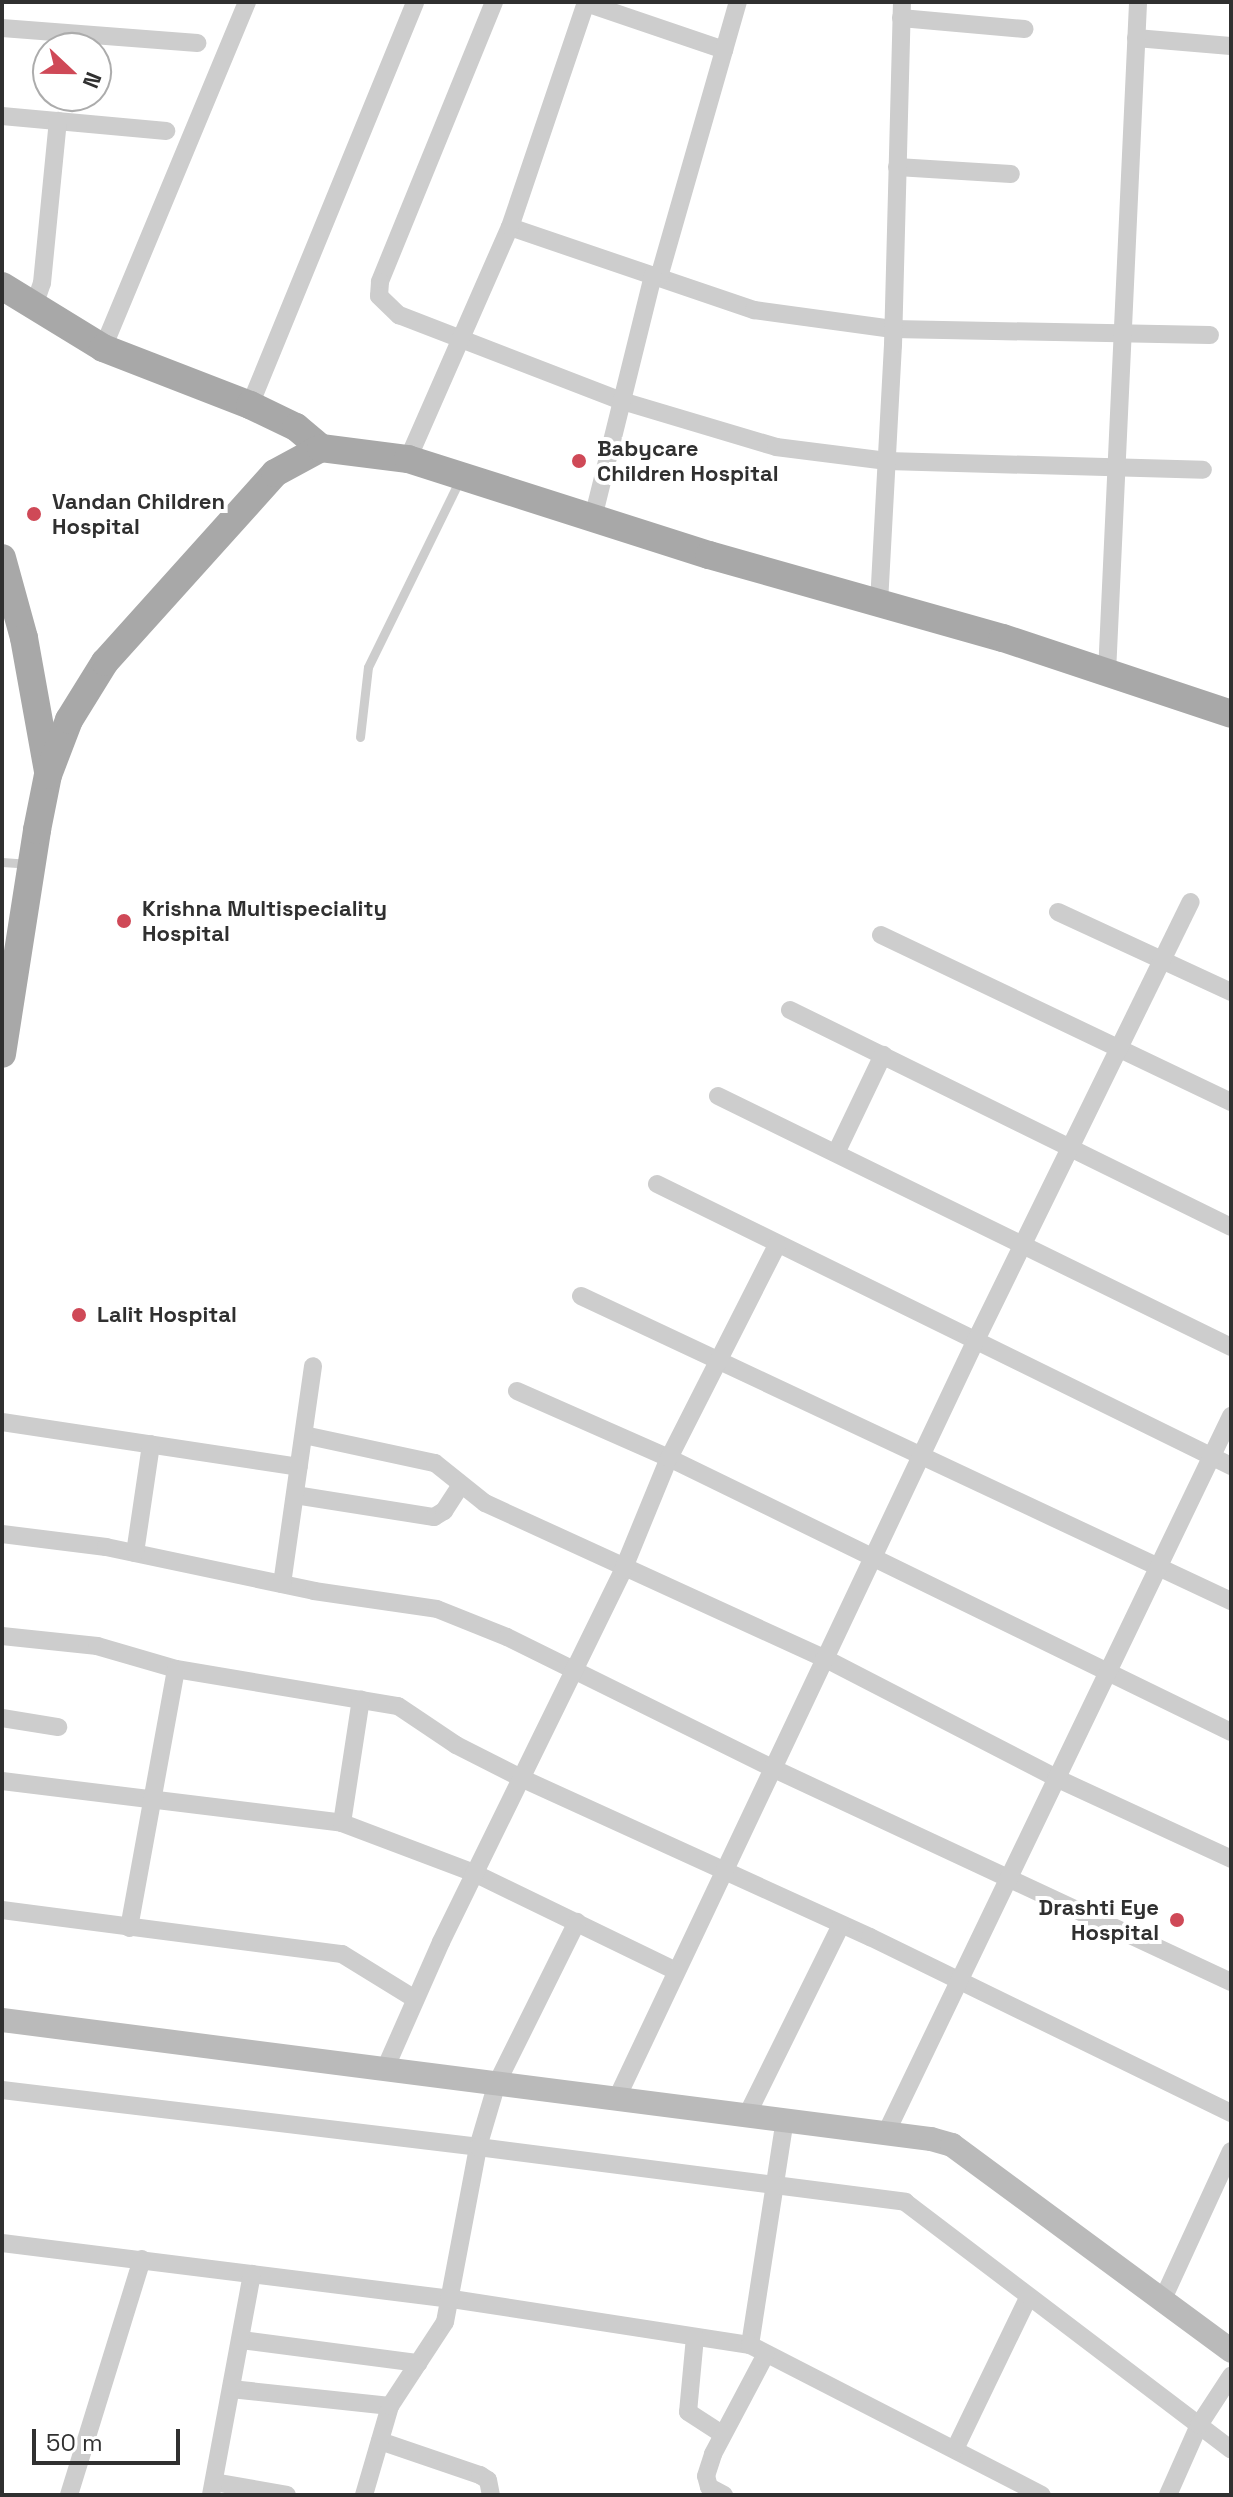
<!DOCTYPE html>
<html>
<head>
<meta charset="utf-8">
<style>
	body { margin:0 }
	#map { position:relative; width:1233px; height:2497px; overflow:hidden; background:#fff; font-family:"Space Grotesk",sans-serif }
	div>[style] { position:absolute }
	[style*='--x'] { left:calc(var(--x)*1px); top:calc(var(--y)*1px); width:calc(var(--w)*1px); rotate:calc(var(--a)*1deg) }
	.lane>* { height:9px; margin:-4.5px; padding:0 4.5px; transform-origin:4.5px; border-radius:4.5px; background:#cdcdcd }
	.street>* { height:18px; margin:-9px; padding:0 9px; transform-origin:9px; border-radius:9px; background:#cdcdcd }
	.secondary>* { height:24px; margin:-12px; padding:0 12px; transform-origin:12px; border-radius:12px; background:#bababa }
	.primary>* { height:28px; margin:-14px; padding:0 14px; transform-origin:14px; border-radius:14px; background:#a8a8a8 }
	.dots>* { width:22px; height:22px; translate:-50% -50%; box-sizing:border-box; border:4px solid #fff; border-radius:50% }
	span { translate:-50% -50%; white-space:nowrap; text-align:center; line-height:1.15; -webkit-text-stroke:8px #fff; paint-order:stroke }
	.poi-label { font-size:22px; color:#303030; font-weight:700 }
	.left { translate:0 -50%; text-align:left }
	.right { translate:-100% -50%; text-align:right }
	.frame { position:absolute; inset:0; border:4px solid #303030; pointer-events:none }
	.north { position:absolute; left:32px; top:32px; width:80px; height:80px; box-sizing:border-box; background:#fff; border:2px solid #acacac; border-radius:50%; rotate:112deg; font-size:22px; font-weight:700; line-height:32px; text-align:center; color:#303030 }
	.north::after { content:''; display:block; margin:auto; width:28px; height:36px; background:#cf4957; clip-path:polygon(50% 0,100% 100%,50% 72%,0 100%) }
	.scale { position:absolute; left:32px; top:2429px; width:148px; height:36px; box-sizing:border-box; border:4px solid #303030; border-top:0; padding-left:10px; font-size:24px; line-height:28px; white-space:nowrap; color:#303030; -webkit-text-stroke:6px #fff; paint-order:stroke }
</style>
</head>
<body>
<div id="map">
	<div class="lane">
		<div style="--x:360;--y:737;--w:70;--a:-83.5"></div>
		<div style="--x:368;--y:667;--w:209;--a:-63.9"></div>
		<div style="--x:2;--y:862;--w:27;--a:4"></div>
	</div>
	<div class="street">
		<div style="--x:494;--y:2;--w:302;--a:112.2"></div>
		<div style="--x:380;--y:282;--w:14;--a:94"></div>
		<div style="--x:379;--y:296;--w:28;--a:44"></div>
		<div style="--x:399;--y:315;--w:239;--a:21.1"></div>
		<div style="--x:622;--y:401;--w:161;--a:16.6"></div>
		<div style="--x:776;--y:447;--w:112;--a:7.2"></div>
		<div style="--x:887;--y:461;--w:316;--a:1.6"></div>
		<div style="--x:586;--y:3;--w:146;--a:18.8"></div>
		<div style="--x:901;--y:18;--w:124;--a:5.1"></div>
		<div style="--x:2;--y:28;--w:196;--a:4.4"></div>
		<div style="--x:1136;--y:38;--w:95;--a:4.8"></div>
		<div style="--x:2;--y:116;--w:165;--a:5.2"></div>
		<div style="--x:897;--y:167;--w:114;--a:3.5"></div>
		<div style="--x:510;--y:227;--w:258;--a:18.8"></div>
		<div style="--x:754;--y:310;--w:140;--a:7.8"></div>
		<div style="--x:893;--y:329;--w:317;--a:1.1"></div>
		<div style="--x:659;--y:277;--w:286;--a:-74"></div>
		<div style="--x:34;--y:306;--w:24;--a:-71"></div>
		<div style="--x:42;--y:283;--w:163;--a:-84.4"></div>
		<div style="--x:103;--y:348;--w:375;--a:-67.4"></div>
		<div style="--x:250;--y:405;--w:435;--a:-67.7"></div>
		<div style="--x:408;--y:459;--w:253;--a:-66.3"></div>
		<div style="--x:510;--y:227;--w:237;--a:-71.3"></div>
		<div style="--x:593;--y:518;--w:250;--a:-76.1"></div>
		<div style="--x:879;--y:603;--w:258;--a:-86.9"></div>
		<div style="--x:893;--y:345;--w:343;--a:-88.5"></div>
		<div style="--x:1107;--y:673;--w:672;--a:-87.35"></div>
		<div style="--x:1058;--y:912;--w:191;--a:24.8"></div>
		<div style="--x:881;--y:935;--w:388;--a:25.5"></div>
		<div style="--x:790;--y:1010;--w:491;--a:26.2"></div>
		<div style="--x:718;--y:1096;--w:571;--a:26.07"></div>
		<div style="--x:836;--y:1153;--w:109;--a:-64.4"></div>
		<div style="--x:657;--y:1184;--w:640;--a:26.16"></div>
		<div style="--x:581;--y:1296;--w:718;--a:25.14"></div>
		<div style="--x:517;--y:1391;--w:166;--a:23.8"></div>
		<div style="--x:669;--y:1458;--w:625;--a:25.99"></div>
		<div style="--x:2;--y:1422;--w:300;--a:8.6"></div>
		<div style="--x:304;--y:1435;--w:134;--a:12.1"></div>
		<div style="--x:435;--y:1463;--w:64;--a:38.7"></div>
		<div style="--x:485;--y:1503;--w:373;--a:24.6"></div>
		<div style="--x:824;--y:1658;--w:261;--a:27.3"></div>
		<div style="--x:1056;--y:1778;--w:193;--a:24.8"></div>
		<div style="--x:295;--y:1495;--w:141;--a:9"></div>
		<div style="--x:434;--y:1517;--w:12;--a:-31"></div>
		<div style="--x:444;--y:1511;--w:30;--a:-57"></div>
		<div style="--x:2;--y:1534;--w:105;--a:7.1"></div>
		<div style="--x:106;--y:1547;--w:213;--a:11.9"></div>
		<div style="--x:314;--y:1591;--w:124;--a:8.3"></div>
		<div style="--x:437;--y:1609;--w:75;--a:21.8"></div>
		<div style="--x:507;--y:1637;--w:296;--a:26.3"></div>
		<div style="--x:772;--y:1768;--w:506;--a:25"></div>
		<div style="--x:135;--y:1553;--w:110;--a:-81.6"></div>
		<div style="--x:282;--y:1584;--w:220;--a:-81.9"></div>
		<div style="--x:2;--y:1636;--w:96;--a:6"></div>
		<div style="--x:97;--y:1646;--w:82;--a:16.2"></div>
		<div style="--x:176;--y:1669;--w:225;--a:9.5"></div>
		<div style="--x:398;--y:1706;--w:70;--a:33.9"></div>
		<div style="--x:456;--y:1745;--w:73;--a:26.9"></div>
		<div style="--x:521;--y:1778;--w:384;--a:24.5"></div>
		<div style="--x:870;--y:1937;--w:402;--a:26"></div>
		<div style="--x:2;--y:1718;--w:57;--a:9.1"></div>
		<div style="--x:2;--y:1781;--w:343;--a:7"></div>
		<div style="--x:342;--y:1823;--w:141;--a:20.7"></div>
		<div style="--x:474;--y:1873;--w:222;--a:25.9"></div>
		<div style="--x:342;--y:1823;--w:125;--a:-81.3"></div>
		<div style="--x:2;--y:1910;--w:343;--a:7.4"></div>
		<div style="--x:342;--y:1954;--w:86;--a:31.7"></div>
		<div style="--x:129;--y:1928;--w:263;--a:-79.7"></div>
		<div style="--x:385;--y:2069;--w:139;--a:-66.2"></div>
		<div style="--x:441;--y:1942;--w:414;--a:-63.9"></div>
		<div style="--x:623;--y:1570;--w:121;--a:-67.7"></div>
		<div style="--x:669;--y:1458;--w:239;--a:-63.1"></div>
		<div style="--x:2;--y:2090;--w:479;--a:6.8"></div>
		<div style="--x:478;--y:2147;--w:67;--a:-73.5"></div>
		<div style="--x:497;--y:2083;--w:180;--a:-63.6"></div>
		<div style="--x:617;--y:2098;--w:836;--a:-64.66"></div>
		<div style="--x:975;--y:1342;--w:490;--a:-63.9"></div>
		<div style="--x:747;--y:2115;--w:212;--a:-63.7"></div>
		<div style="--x:886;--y:2133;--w:796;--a:-64.3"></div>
		<div style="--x:2;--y:2243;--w:453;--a:7.1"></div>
		<div style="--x:452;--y:2299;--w:302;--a:8.8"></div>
		<div style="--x:750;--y:2345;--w:228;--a:-81.2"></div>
		<div style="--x:1162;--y:2301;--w:165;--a:-65.3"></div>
		<div style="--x:695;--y:2337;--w:75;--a:95.3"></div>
		<div style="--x:688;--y:2412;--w:40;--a:32.9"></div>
		<div style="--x:241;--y:2340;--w:179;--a:7.4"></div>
		<div style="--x:750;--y:2345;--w:328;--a:27.2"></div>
		<div style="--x:231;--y:2389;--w:160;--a:6.1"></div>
		<div style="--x:380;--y:2441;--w:106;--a:18.8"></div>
		<div style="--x:480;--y:2475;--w:9;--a:32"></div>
		<div style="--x:488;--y:2480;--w:15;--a:79"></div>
		<div style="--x:955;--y:2449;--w:168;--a:-64.2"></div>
		<div style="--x:214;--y:2482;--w:74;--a:10.1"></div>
		<div style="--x:69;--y:2495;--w:247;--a:-72.8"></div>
		<div style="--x:211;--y:2495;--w:225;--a:-79.5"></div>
		<div style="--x:364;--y:2495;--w:93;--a:-73.7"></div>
		<div style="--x:390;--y:2406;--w:100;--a:-56.8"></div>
		<div style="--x:445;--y:2322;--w:178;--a:-79.3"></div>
		<div style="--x:478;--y:2147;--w:431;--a:7.3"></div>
		<div style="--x:905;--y:2202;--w:409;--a:37.2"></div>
		<div style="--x:724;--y:2495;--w:17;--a:-152"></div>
		<div style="--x:709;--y:2487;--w:11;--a:-105"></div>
		<div style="--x:706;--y:2476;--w:23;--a:-72"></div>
		<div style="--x:713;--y:2454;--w:113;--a:-62.1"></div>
		<div style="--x:1168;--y:2495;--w:77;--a:-66.1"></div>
		<div style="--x:1199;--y:2425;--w:59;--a:-56.9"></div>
	</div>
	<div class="secondary">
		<div style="--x:2;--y:2020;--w:937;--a:7.3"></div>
		<div style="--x:931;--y:2139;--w:22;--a:16"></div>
		<div style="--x:952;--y:2145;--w:347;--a:36.4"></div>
	</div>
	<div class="primary">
		<div style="--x:2;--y:286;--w:119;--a:31.5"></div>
		<div style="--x:103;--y:348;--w:158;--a:21.2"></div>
		<div style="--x:250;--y:405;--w:51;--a:25.6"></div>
		<div style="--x:296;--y:427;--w:33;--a:40"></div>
		<div style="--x:2;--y:558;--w:83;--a:74.6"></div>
		<div style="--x:24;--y:638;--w:136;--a:79.8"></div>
		<div style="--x:2;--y:1054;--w:227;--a:-81.1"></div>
		<div style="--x:37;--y:830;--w:56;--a:-78.7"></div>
		<div style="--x:48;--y:775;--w:59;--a:-69.1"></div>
		<div style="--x:69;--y:720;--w:68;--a:-58.2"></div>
		<div style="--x:105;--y:662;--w:254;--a:-48"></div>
		<div style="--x:275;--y:473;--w:52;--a:-28.5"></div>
		<div style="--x:321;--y:448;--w:88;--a:7.2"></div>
		<div style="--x:408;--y:459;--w:316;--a:17.7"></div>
		<div style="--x:709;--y:555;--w:305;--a:15.8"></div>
		<div style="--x:1003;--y:638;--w:240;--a:18.4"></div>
	</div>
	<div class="dots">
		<div style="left:579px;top:461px;background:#cf4957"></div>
		<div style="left:34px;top:514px;background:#cf4957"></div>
		<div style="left:124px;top:921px;background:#cf4957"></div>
		<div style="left:79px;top:1315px;background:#cf4957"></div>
		<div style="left:1177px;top:1920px;background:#cf4957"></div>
	</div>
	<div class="poi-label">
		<span class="left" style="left:597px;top:461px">Babycare<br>Children Hospital</span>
		<span class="left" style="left:52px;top:514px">Vandan Children<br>Hospital</span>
		<span class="left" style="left:142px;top:921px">Krishna Multispeciality<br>Hospital</span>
		<span class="left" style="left:97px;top:1315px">Lalit Hospital</span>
		<span class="right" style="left:1159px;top:1920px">Drashti Eye<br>Hospital</span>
	</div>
	<div class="frame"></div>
	<div class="north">N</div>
	<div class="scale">50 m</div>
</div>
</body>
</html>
